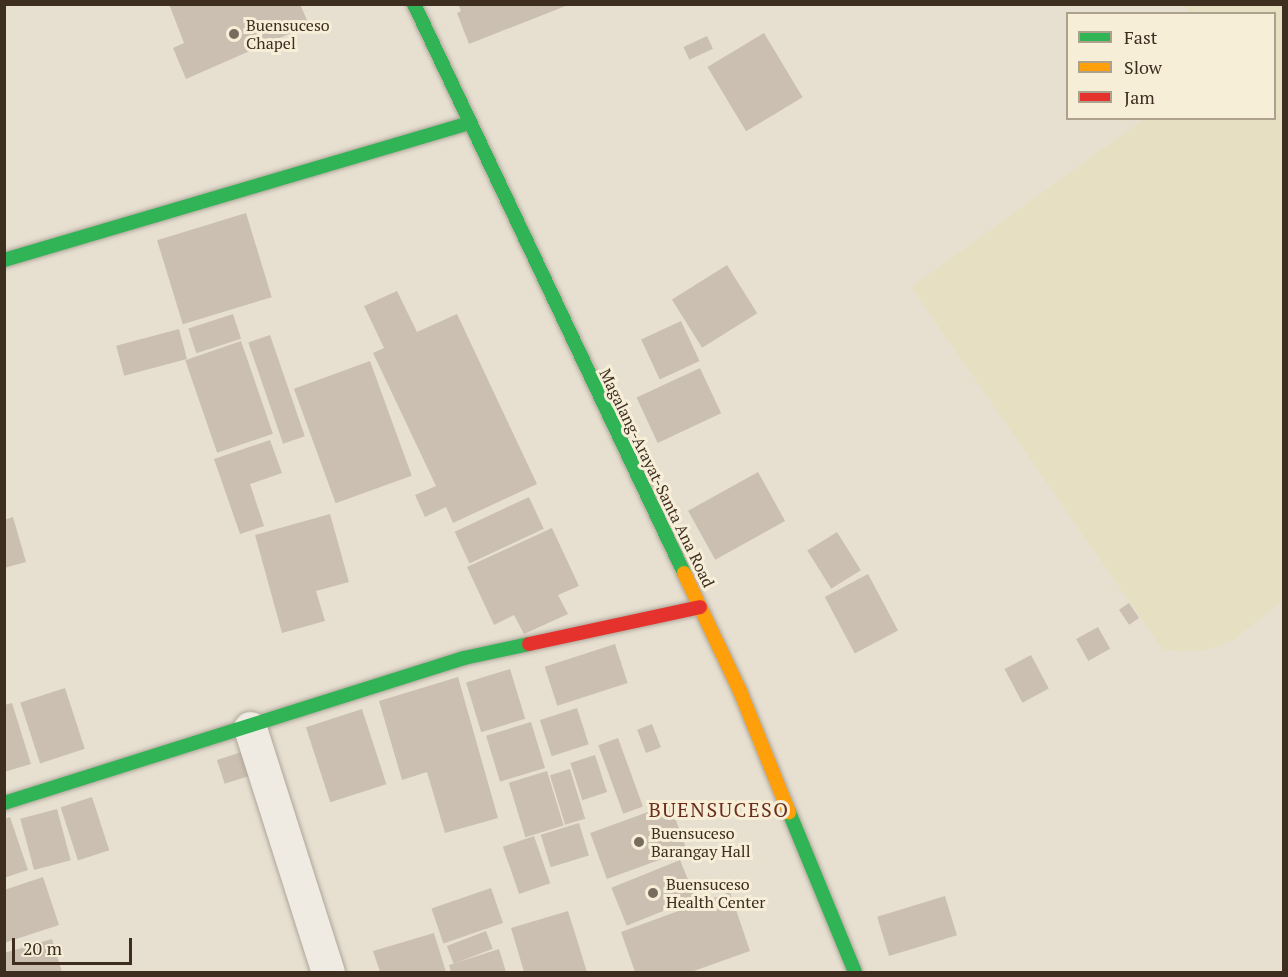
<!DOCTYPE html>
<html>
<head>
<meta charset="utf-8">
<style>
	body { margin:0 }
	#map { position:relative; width:1288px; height:977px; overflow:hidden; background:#e7e0d1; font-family:"PT Serif",serif }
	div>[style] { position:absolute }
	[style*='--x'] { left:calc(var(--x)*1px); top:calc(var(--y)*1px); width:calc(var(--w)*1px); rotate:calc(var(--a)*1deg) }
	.farmland>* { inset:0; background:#e6dfc2 }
	.building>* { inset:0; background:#cbbfb2; transform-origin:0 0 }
	.roads { filter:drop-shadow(0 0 2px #ada599) drop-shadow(0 0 2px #ada599) }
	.street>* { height:33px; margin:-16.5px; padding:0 16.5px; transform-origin:16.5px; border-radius:16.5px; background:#efebe3 }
	.fast>* { height:14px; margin:-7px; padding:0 7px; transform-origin:7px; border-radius:7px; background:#30b455 }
	.slow>* { height:14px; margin:-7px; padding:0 7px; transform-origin:7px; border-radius:7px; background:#ff9f0a }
	.jam>* { height:14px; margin:-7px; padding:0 7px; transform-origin:7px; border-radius:7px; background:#e5322d }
	.dots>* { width:16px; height:16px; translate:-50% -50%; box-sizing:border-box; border:3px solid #f7eed8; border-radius:50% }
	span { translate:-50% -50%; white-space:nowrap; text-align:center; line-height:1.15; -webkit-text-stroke:6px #f7eed8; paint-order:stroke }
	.poi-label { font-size:16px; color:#3d2e20 }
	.left { translate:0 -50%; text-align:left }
	.street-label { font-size:16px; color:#3d2e20 }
	.quarter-label { font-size:20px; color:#6b2e1e; letter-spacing:1.5px }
	.frame { position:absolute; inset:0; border:6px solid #3d2e20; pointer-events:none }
	.legend { position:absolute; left:1066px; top:12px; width:210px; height:108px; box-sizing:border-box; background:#f7eed8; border:2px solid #ada18e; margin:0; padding:8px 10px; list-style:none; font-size:18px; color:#3d2e20 }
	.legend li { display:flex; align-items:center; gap:12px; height:30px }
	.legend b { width:30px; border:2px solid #ada18e }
	.scale { position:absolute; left:12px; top:938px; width:120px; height:27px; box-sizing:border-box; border:3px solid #3d2e20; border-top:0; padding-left:8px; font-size:18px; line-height:21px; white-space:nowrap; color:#3d2e20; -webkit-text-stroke:4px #f7eed8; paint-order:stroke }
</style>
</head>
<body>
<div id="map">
	<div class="farmland">
		<div style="clip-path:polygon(1184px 5px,1283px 5px,1284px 600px,1233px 640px,1206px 650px,1182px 652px,1162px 649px,911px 287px,1144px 119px,1274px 118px,1274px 14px,1190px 13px)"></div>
	</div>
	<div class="building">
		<div style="clip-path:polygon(169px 4px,300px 4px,309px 25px,186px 79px,173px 48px,184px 43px)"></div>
		<div style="clip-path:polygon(458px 4px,568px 4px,568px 5px,469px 44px,457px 13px,461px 11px)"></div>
		<div style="left:764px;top:33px;width:75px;height:66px;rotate:59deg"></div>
		<div style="left:707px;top:36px;width:14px;height:26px;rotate:65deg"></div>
		<div style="left:246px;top:213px;width:88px;height:93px;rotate:73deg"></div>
		<div style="left:727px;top:265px;width:57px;height:65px;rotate:58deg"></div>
		<div style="clip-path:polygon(397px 291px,417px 332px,457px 314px,537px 484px,453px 523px,446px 507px,425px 517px,415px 495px,436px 486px,373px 353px,384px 348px,364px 306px)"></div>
		<div style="left:233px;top:314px;width:26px;height:47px;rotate:72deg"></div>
		<div style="left:681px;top:321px;width:44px;height:44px;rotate:65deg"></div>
		<div style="left:179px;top:329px;width:31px;height:65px;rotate:75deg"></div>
		<div style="left:270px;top:335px;width:107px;height:23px;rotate:71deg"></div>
		<div style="left:241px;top:341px;width:98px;height:59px;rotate:71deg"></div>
		<div style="left:370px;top:361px;width:122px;height:81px;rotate:70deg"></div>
		<div style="left:700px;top:368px;width:50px;height:70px;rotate:65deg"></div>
		<div style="clip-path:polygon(270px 440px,282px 473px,250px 484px,264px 526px,240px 534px,214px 459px)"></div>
		<div style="left:758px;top:472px;width:56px;height:80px;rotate:61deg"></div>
		<div style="left:529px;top:497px;width:35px;height:82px;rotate:65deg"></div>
		<div style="clip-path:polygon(330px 514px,349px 582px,316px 591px,325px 621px,282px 633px,255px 535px)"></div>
		<div style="clip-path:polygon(13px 517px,26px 562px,4px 568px,4px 520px)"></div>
		<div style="clip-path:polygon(552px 528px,579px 586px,558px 595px,568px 614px,524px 634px,514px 615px,494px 625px,467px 567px)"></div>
		<div style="left:837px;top:532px;width:45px;height:35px;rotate:58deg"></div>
		<div style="left:868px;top:574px;width:64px;height:49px;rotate:62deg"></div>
		<div style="left:1129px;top:603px;width:18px;height:12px;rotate:56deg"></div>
		<div style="left:1098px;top:627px;width:25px;height:25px;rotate:61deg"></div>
		<div style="left:615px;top:644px;width:41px;height:74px;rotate:72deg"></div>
		<div style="left:1031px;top:655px;width:38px;height:30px;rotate:62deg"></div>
		<div style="left:510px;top:669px;width:52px;height:46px;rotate:73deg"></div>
		<div style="clip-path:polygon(458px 677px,498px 818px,445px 833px,427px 772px,402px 780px,379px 701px)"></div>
		<div style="left:65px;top:688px;width:64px;height:47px;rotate:72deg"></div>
		<div style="clip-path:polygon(12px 703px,31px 764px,4px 772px,4px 705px)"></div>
		<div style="left:577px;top:708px;width:38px;height:39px;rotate:72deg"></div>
		<div style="left:362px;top:709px;width:79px;height:59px;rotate:72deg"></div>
		<div style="left:531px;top:722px;width:48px;height:47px;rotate:73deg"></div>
		<div style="left:652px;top:724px;width:25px;height:16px;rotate:69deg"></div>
		<div style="left:618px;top:738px;width:73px;height:21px;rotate:70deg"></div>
		<div style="left:254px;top:748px;width:25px;height:39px;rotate:72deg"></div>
		<div style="left:595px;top:755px;width:39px;height:26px;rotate:72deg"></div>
		<div style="left:570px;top:769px;width:52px;height:21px;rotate:73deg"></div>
		<div style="left:547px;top:771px;width:57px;height:40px;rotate:73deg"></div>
		<div style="left:92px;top:797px;width:56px;height:33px;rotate:72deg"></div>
		<div style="left:670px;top:804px;width:49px;height:85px;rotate:70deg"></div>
		<div style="left:57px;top:809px;width:53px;height:38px;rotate:75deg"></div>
		<div style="clip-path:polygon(10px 817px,28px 870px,4px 878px,4px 819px)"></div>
		<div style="left:579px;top:823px;width:34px;height:40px;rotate:73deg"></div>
		<div style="left:534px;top:836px;width:50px;height:33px;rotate:71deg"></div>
		<div style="left:680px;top:860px;width:41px;height:74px;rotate:68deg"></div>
		<div style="clip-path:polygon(43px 877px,59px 925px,4px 943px,4px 890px)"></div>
		<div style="left:491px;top:888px;width:37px;height:63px;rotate:71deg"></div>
		<div style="clip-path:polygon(730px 892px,750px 951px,691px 972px,635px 972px,621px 932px)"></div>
		<div style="left:945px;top:896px;width:41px;height:71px;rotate:73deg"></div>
		<div style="clip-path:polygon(568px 911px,587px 972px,524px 972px,511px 928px)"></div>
		<div style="left:486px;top:931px;width:19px;height:42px;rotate:69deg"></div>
		<div style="clip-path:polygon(434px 933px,446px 972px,380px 972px,373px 951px)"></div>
		<div style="clip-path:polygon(52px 939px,62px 972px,4px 972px,4px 953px)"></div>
		<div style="clip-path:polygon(499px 949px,506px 972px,451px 972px,449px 965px)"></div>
	</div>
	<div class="roads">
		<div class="street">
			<div style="--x:250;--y:728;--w:256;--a:72.3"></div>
		</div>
		<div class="fast">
			<div style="--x:414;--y:4;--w:630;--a:64.61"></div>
			<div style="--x:4;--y:260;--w:484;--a:-16.4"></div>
			<div style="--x:4;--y:803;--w:482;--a:-17.5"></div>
			<div style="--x:464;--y:658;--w:66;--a:-12.2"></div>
			<div style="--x:789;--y:812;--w:173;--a:67.6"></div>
		</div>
		<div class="slow">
			<div style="--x:684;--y:573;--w:131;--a:64.6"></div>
			<div style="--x:740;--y:691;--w:131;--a:68"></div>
		</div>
		<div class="jam">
			<div style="--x:529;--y:644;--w:175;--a:-12.2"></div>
		</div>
	</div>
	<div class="dots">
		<div style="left:234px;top:34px;background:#786c5e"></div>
		<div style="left:639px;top:842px;background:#786c5e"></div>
		<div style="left:653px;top:893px;background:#786c5e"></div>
	</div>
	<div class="poi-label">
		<span class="left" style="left:246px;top:34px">Buensuceso<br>Chapel</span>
		<span class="left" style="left:651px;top:842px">Buensuceso<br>Barangay Hall</span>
		<span class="left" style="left:666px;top:893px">Buensuceso<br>Health Center</span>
	</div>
	<div class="street-label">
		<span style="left:657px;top:478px;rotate:64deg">Magalang-Arayat-Santa Ana Road</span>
	</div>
	<div class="quarter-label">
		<span style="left:719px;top:809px">BUENSUCESO</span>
	</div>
	<div class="frame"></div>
	<ul class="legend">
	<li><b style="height:8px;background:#30b455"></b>Fast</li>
	<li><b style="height:8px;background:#ff9f0a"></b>Slow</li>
	<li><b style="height:8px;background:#e5322d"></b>Jam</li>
	</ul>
	<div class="scale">20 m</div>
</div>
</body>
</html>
